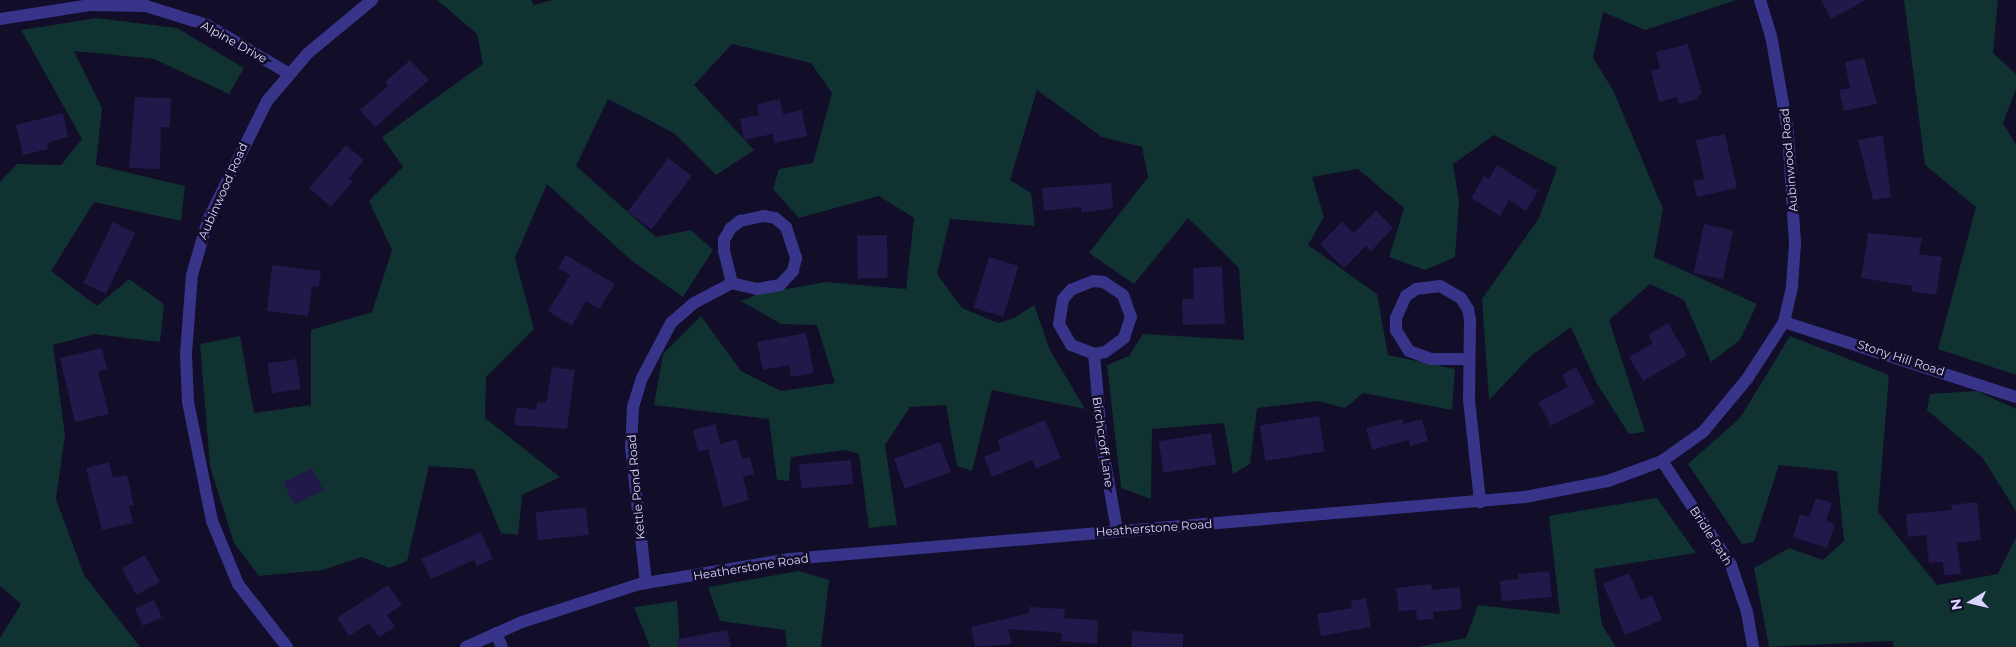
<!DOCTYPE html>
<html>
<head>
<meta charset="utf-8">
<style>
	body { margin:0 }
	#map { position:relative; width:2016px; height:647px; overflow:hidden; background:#120d28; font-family:Montserrat,sans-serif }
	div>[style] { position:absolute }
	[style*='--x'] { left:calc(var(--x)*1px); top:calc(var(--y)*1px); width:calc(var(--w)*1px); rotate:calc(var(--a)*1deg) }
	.green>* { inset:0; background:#103231 }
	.building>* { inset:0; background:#22184a; transform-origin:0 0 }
	.minor>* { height:12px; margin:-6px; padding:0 6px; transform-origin:6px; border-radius:6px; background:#37348a }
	span { translate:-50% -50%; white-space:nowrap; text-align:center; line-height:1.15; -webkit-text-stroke:5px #120d28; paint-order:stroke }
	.street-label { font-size:12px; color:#d9d4ff }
	.north { position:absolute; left:1946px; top:577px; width:50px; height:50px; -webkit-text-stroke:4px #120d28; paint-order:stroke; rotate:261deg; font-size:14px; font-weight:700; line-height:20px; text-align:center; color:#d9d4ff }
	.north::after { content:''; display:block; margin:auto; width:18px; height:22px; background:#d9d4ff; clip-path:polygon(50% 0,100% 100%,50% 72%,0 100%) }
</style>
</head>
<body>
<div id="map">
	<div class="green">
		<div style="clip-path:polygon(437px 0,531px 0,534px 5px,552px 0,1736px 0,1645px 30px,1603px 12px,1593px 58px,1613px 90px,1663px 209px,1654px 257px,1757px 304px,1740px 340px,1711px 362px,1684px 300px,1650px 284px,1609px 320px,1645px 432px,1629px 434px,1597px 384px,1571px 327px,1532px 355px,1489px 400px,1482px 299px,1539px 218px,1557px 168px,1494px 135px,1453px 164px,1459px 201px,1455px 257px,1425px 270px,1389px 257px,1404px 208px,1358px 169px,1312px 177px,1324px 217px,1308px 245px,1377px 294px,1388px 355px,1455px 369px,1452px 410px,1363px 393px,1345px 408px,1318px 401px,1257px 408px,1250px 464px,1233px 474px,1224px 423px,1152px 429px,1151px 499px,1121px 488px,1107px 365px,1129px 356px,1143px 334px,1244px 340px,1239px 268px,1188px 218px,1134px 284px,1089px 253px,1148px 177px,1142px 147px,1102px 137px,1037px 90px,1010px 180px,1031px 193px,1035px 226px,950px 219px,937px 274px,962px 308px,998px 323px,1014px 318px,1034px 305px,1050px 350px,1085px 409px,992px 390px,972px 471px,957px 466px,946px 405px,910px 407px,885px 445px,897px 525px,869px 528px,859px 454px,846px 450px,791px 457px,789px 481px,777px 480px,769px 419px,654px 405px,663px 354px,701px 316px,741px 371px,781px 391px,835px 383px,817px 325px,781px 324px,741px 301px,758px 294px,826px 282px,906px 289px,914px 218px,879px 196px,799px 218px,773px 189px,779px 169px,813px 163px,832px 93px,811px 63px,732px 44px,694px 85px,754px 150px,716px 175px,674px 133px,608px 99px,576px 166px,656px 237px,691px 230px,713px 250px,683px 297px,632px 261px,547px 184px,515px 258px,534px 329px,486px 377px,485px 418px,560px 477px,522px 495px,518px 535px,501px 533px,474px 469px,429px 466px,407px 561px,389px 568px,362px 557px,323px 570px,259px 576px,234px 543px,210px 466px,200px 344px,240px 336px,254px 413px,311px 405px,311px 330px,372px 312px,392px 250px,369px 201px,403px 167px,382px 137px,483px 64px,477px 34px)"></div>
		<div style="clip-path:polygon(1904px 0,1998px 0,1993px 53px,2016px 74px,2016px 89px,2003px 123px,2016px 145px,2016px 375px,1938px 349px,1976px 207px,1925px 165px)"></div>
		<div style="clip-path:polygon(97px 18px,177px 28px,244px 68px,229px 94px,154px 59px,74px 51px,102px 108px,96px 165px,185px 186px,181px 221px,94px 202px,51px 271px,97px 306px,129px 279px,164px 304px,160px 342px,94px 334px,53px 345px,65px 435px,56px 499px,84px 575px,140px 647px,0 647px,0 638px,21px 604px,0 586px,0 182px,17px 164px,61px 165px,82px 139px,21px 30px)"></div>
		<div style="clip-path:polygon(1790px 336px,1889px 375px,1878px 512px,1937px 585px,1998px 574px,2016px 538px,2016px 647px,1894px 647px,1892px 641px,1769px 647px,1754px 568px,1789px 548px,1823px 560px,1844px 541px,1837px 471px,1779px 465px,1754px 542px,1742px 544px,1688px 464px,1740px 418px)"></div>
		<div style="clip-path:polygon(1977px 391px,2016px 409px,2016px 511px,1982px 457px,1927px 410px,1930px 394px)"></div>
		<div style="clip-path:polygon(1657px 498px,1696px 553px,1594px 569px,1602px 625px,1616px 647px,1417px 647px,1466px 638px,1478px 605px,1560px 614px,1549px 516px)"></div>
		<div style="clip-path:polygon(799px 571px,829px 580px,821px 647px,787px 647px,785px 630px,720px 621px,708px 587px)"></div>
		<div style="clip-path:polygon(677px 601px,680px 647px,650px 647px,634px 607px)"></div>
	</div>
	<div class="building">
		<div style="clip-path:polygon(1821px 0,1866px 0,1831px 19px)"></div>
		<div style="clip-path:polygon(1688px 44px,1702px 94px,1697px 96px,1698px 99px,1679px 104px,1677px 97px,1659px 102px,1651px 71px,1660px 68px,1656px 52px)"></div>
		<div style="clip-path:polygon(1864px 58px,1877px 104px,1844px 111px,1839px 90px,1850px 88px,1845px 62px)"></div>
		<div style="clip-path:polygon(410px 60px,429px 80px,375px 127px,360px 110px,388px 86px,385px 82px)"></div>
		<div style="clip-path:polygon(135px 97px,171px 98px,170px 127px,161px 127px,160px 169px,129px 168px)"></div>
		<div style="clip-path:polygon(780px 99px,783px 114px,802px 110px,807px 136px,774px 143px,773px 134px,744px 140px,740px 119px,759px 115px,757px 104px)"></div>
		<div style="clip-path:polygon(63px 113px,68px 137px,47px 143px,48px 149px,23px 155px,16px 125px)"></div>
		<div style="clip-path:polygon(1725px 134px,1737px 188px,1697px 197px,1693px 181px,1704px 179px,1696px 140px)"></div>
		<div style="clip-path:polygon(1883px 135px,1891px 197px,1873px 200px,1858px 140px)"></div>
		<div style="clip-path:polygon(346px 145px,364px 160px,349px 178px,353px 181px,331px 207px,309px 188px)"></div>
		<div style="left:668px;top:158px;width:30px;height:67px;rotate:37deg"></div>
		<div style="clip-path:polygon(1497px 165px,1538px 191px,1526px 211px,1509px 200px,1500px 216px,1471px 198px,1484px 176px,1489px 179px)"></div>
		<div style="clip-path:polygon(1111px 183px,1113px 208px,1082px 213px,1081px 207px,1044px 211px,1042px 188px)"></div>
		<div style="clip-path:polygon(1376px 210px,1393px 228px,1371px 251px,1366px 246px,1344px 268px,1320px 244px,1342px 222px,1354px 233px)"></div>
		<div style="left:113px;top:222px;width:25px;height:68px;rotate:26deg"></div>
		<div style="left:1704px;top:224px;width:30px;height:50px;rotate:12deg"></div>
		<div style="clip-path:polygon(1868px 233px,1922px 238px,1919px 254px,1942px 257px,1936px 295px,1911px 291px,1912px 286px,1861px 278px)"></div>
		<div style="left:887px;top:235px;width:43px;height:30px;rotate:89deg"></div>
		<div style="clip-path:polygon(566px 255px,615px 284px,599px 309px,586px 301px,572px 326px,548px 311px,570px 275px,558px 268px)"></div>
		<div style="left:989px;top:257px;width:31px;height:53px;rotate:17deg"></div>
		<div style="clip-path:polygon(272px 265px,321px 271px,319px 287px,312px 286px,308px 316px,267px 311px)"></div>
		<div style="clip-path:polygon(1222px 266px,1225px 324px,1183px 325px,1182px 299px,1194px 299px,1193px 268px)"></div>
		<div style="clip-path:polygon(1668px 323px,1687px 355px,1643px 381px,1629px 357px,1653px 343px,1648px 335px)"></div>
		<div style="clip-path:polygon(806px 333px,814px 373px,791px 377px,789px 365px,763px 370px,757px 342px)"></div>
		<div style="clip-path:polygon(102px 348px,107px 369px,98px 371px,109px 414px,75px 422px,60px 358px)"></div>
		<div style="left:296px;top:359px;width:30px;height:29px;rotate:81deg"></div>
		<div style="clip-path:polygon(552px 367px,575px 370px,567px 429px,514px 425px,517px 407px,536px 410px,537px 402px,546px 403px)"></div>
		<div style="clip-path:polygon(1576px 367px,1595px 403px,1551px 426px,1538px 402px,1568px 387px,1562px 375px)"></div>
		<div style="left:1319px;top:416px;width:36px;height:60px;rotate:81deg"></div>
		<div style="clip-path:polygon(1402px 419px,1403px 424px,1422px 419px,1428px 441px,1410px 446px,1409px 440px,1372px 450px,1366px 428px)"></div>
		<div style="clip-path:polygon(1045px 420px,1061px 458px,1036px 469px,1033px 460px,992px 477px,984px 457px,1001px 450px,997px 440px)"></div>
		<div style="clip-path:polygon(716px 424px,720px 444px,737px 439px,742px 459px,750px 457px,754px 474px,743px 477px,749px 500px,723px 507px,708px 449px,698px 452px,693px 430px)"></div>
		<div style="left:1211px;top:433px;width:32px;height:53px;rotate:81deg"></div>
		<div style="left:940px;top:442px;width:32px;height:49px;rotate:70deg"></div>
		<div style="left:851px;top:460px;width:24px;height:52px;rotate:85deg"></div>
		<div style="clip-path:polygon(109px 462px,113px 478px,127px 475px,134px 505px,129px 506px,133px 523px,102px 530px,86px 468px)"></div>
		<div style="left:312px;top:468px;width:25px;height:32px;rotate:63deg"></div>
		<div style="clip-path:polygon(1816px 498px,1832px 503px,1826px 521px,1835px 524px,1827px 548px,1793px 537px,1800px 514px,1809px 517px)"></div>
		<div style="clip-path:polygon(1977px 502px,1981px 540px,1957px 543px,1961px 574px,1944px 575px,1943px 562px,1929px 563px,1926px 535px,1908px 537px,1906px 514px,1952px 510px,1951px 505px)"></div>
		<div style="left:586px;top:507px;width:28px;height:51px;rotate:84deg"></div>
		<div style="clip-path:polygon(481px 532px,493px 559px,477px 566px,474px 560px,431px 579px,421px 559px)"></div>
		<div style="left:145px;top:555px;width:31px;height:27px;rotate:61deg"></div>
		<div style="clip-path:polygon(1549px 571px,1552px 597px,1502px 601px,1500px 581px,1519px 579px,1518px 574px)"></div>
		<div style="clip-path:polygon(1629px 573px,1641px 600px,1652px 595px,1662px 620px,1625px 635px,1603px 584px)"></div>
		<div style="clip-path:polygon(1431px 584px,1432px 590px,1460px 587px,1462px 609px,1433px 612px,1433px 619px,1417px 620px,1416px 610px,1399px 611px,1396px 588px)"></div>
		<div style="clip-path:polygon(388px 585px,402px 605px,387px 615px,395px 627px,379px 637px,369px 623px,349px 636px,337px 618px)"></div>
		<div style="clip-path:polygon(1366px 598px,1371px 627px,1321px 636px,1317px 614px,1352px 608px,1351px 601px)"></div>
		<div style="left:154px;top:600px;width:19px;height:21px;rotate:65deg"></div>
		<div style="clip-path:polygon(1029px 607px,1065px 609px,1064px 618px,1098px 620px,1097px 644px,1061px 641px,1062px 633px,1008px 629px,1012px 644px,975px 647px,971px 627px,1029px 613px)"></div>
		<div style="clip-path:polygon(727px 630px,731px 647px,678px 647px,677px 639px)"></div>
		<div style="clip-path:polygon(1132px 631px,1183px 634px,1183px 647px,1131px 647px)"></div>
	</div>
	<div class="minor">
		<div style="--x:0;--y:19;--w:91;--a:-8.8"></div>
		<div style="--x:90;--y:5;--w:56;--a:1"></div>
		<div style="--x:146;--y:6;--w:64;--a:17.3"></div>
		<div style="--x:207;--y:25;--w:94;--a:30.7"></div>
		<div style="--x:1784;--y:322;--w:244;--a:17.9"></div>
		<div style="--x:1094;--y:354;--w:11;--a:-10"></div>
		<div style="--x:1105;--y:352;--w:24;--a:-36"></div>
		<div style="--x:1124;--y:338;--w:22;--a:-72"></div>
		<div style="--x:1131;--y:317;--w:23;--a:-110"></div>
		<div style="--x:1123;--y:295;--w:23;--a:-146"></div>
		<div style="--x:1104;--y:282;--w:11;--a:-175"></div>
		<div style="--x:1093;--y:281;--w:24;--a:158"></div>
		<div style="--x:1071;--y:290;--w:12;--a:132"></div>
		<div style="--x:1063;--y:299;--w:25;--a:99"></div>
		<div style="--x:1059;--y:324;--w:24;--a:60"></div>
		<div style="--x:1071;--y:345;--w:25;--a:21"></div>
		<div style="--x:1094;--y:354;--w:91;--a:85"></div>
		<div style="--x:1102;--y:445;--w:86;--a:80"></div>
		<div style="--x:1469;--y:359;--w:38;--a:180"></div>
		<div style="--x:1431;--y:359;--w:23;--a:-160"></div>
		<div style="--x:1409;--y:351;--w:25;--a:-122"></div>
		<div style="--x:1396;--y:330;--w:12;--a:-90"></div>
		<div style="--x:1396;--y:318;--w:24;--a:-66"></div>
		<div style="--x:1406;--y:296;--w:12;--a:-35"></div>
		<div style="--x:1416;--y:289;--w:24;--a:-7"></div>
		<div style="--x:1440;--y:286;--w:24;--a:30"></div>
		<div style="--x:1461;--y:298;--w:13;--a:58"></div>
		<div style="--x:1468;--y:309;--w:11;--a:80"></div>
		<div style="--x:1470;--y:320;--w:80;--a:90.7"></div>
		<div style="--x:1469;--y:400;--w:103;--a:83.8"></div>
		<div style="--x:1662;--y:461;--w:125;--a:56.4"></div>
		<div style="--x:1731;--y:565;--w:50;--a:71.2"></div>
		<div style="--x:1747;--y:612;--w:36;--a:80"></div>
		<div style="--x:646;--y:583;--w:136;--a:-96.3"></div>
		<div style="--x:631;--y:448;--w:41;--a:-87.2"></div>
		<div style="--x:633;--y:407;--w:30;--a:-73"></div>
		<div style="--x:642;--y:378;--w:62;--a:-62.2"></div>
		<div style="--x:671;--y:323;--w:30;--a:-41"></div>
		<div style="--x:694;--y:303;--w:43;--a:-27.8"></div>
		<div style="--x:732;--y:283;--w:33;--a:-104"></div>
		<div style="--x:724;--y:251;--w:11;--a:-90"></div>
		<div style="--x:724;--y:240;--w:13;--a:-61"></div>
		<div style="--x:730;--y:229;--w:13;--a:-39"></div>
		<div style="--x:740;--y:221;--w:24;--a:-12"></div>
		<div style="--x:763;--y:216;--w:12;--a:9"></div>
		<div style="--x:775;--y:218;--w:14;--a:39"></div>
		<div style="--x:786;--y:227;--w:33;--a:72"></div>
		<div style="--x:796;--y:258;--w:13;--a:103"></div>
		<div style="--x:793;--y:271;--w:19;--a:133"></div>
		<div style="--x:780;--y:285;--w:23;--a:170"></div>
		<div style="--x:757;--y:289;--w:26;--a:-167"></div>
		<div style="--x:496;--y:633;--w:15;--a:67"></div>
		<div style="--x:287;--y:647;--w:80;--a:-127.9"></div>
		<div style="--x:238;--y:584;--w:68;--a:-112.4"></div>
		<div style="--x:212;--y:521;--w:121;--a:-101.4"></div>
		<div style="--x:188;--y:402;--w:48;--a:-92.4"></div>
		<div style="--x:186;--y:354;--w:79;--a:-85.7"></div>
		<div style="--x:192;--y:275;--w:57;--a:-73.8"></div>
		<div style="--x:208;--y:220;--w:133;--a:-63.6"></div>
		<div style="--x:267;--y:101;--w:63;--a:-49.5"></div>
		<div style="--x:308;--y:53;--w:83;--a:-39.6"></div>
		<div style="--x:466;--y:647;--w:61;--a:-24.1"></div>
		<div style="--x:522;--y:622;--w:124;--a:-17.9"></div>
		<div style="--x:640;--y:584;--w:152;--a:-9.5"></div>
		<div style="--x:790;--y:559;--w:738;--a:-4.82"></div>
		<div style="--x:1525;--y:497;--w:85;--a:-10.9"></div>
		<div style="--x:1608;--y:481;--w:58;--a:-20.3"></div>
		<div style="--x:1662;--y:461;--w:50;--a:-35.3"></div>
		<div style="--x:1703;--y:432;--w:69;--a:-50.3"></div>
		<div style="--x:1747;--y:379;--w:68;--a:-57"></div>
		<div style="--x:1784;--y:322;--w:37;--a:-77"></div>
		<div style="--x:1792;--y:286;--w:42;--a:-85.9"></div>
		<div style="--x:1795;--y:244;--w:112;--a:-93.6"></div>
		<div style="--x:1788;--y:132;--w:97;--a:-100"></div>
		<div style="--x:1771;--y:36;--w:38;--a:-107"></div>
	</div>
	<div class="street-label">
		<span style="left:234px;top:42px;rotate:29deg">Alpine Drive</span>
		<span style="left:1789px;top:160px;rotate:-95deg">Aubinwood Road</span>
		<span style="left:223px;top:191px;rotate:-66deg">Aubinwood Road</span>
		<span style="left:1901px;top:358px;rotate:18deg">Stony Hill Road</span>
		<span style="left:1103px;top:442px;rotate:82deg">Birchcroff Lane</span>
		<span style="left:636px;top:487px;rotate:-95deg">Kettle Pond Road</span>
		<span style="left:1154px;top:528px;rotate:-4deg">Heatherstone Road</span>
		<span style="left:1711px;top:536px;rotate:57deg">Bridle Path</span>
		<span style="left:751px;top:567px;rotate:-9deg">Heatherstone Road</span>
	</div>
	<div class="north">N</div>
</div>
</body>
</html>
